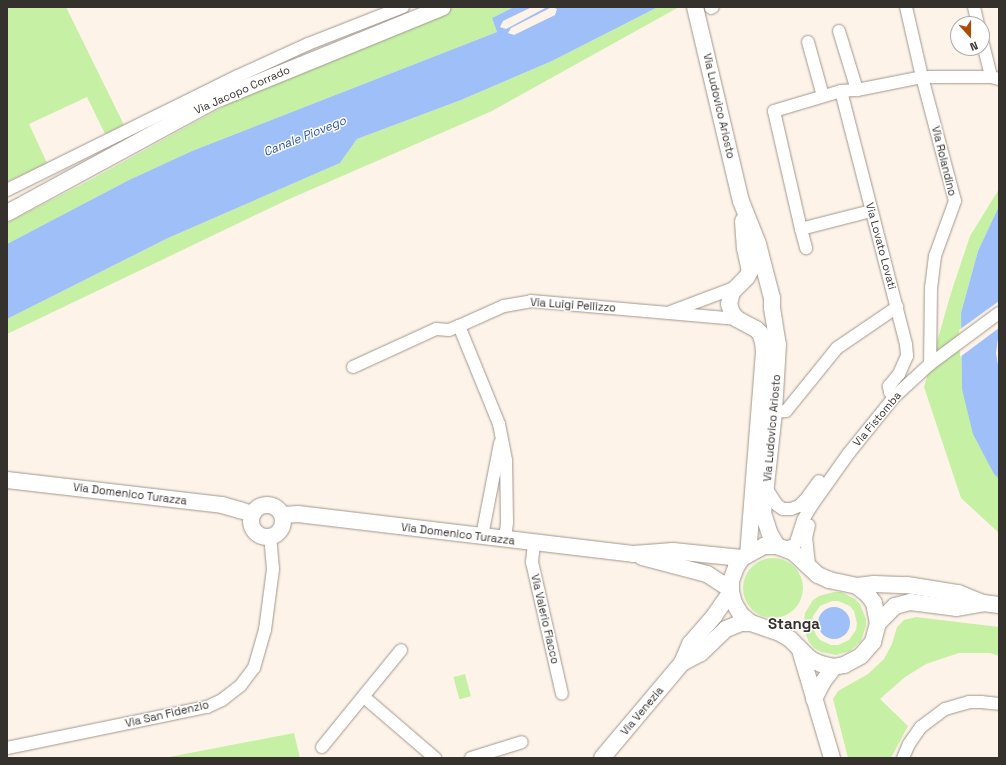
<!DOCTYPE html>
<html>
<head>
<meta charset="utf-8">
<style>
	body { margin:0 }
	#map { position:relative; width:1006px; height:765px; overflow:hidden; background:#fef3e9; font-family:"Space Grotesk",sans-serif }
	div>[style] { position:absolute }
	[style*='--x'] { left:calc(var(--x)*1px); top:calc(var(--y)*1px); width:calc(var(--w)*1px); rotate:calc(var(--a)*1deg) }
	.green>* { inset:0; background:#c6f0a4; transform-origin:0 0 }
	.round { border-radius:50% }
	.water>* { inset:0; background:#9ebff8 }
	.pier>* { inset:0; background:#fef3e9 }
	.roads { filter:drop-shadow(0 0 1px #a1978d) drop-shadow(0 0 1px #a1978d) }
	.street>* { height:12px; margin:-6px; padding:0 6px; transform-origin:6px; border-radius:6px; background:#fff }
	.secondary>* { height:16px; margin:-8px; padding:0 8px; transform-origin:8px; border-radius:8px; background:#fff }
	.secondary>.ring { margin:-8px; padding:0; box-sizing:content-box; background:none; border:16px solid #fff; border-radius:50% }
	span { translate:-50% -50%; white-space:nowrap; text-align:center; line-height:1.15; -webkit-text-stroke:3px #fff; paint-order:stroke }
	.street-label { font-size:11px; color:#35312d }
	.water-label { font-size:12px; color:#2651a3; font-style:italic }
	.district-label { font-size:15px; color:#35312d; font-weight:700 }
	.frame { position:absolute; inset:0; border:8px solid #35312d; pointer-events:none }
	.north { position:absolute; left:950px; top:16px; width:40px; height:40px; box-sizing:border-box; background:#fff; border:1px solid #aeadab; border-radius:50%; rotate:159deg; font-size:11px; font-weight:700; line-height:16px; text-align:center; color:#35312d }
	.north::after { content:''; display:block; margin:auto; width:14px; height:18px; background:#ad4c06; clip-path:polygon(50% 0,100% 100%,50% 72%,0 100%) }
</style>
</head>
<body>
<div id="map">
	<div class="green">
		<div style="clip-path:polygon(7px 7px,66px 7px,124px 125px,105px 134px,87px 97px,29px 124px,47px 163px,7px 182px)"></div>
		<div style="clip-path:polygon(453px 7px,514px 7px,492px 18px,497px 32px,192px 151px,129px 180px,7px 244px,7px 223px,90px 180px,239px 98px)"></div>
		<div style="clip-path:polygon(658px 7px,679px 7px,492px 111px,287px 200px,7px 334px,7px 319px,168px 238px,340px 163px,357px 139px,461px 100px,552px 61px)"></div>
		<div style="clip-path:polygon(999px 189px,999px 206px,978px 251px,961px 313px,962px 389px,994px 474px,999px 479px,999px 533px,961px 498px,924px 387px,951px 293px,970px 236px)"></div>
		<div class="round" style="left:743px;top:558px;width:60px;height:60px"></div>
		<div style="clip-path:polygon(evenodd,834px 592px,841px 592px,855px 599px,860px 604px,866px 619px,866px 626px,861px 641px,850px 651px,836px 655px,821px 652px,814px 648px,809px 642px,803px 628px,805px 613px,813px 600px,819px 596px,834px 592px,832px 601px,838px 601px,850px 606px,854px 611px,857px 623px,856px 630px,849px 640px,838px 645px,831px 645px,820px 640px,816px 635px,812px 623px,813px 616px,820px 606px,832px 601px)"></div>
		<div style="clip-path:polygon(916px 617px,999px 627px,999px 656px,990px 653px,959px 653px,926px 664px,905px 677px,880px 699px,908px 726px,891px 758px,848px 758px,833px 699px,838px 691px,868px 674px,884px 659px,892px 644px,897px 627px,904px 620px)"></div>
		<div style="left:465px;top:674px;width:23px;height:12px;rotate:75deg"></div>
		<div style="clip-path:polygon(294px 733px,300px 758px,164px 758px)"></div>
	</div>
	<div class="water">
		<div style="clip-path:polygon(evenodd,514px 7px,532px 7px,503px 21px,500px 27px,506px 29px,547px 7px,658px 7px,552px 61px,461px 100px,357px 139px,340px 163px,168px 238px,7px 319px,7px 244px,129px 180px,192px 151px,497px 32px,492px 18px,514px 7px,552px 7px,557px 9px,555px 15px,514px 35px,508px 33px,511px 28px,552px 7px)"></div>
		<div style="clip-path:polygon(999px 206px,999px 331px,996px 353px,999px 371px,999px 479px,994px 474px,973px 434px,962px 389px,961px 313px,978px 251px)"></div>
		<div class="round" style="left:818px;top:607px;width:32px;height:32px"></div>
	</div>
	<div class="pier">
		<div style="clip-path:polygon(999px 301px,999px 328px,960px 357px,959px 330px)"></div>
	</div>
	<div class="roads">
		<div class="street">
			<div style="--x:906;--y:7;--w:72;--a:77.1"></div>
			<div style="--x:922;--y:77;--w:128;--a:75.1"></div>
			<div style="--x:955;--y:201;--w:59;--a:110"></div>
			<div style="--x:935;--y:256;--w:31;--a:97"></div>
			<div style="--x:931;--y:287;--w:77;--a:90.7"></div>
			<div style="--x:974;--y:7;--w:17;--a:77"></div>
			<div style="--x:711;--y:8;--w:2;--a:-27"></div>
			<div style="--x:839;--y:31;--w:62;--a:73"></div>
			<div style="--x:982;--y:40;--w:38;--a:76"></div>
			<div style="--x:808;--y:42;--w:56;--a:74.5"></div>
			<div style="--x:841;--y:91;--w:261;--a:75.6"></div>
			<div style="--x:906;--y:344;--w:12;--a:85"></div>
			<div style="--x:907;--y:356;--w:20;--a:114"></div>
			<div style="--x:899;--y:374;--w:16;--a:130"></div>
			<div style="--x:889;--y:386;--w:6;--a:81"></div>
			<div style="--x:890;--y:392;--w:6;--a:51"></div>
			<div style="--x:7;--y:190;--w:258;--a:-26.3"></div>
			<div style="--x:238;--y:76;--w:77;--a:-24.6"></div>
			<div style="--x:308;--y:44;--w:102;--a:-21.3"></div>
			<div style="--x:871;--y:211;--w:72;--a:165.6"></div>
			<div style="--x:801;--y:229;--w:121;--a:-102.9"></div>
			<div style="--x:774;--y:111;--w:70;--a:-16.6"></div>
			<div style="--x:841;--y:91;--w:16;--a:-4"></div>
			<div style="--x:857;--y:90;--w:66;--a:-11.3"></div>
			<div style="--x:922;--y:77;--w:69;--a:0"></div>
			<div style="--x:991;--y:77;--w:8;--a:14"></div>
			<div style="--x:801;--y:229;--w:20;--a:75"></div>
			<div style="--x:670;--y:312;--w:68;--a:-20.6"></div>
			<div style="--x:353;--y:367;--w:91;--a:-24.6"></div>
			<div style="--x:436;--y:329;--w:13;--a:4"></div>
			<div style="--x:449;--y:330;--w:11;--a:-22"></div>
			<div style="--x:774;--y:412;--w:12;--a:-5"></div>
			<div style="--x:786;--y:411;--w:81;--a:-51"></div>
			<div style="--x:837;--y:348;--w:73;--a:-34.3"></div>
			<div style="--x:766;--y:488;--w:20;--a:57"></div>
			<div style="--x:777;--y:505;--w:7;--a:34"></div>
			<div style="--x:783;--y:509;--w:8;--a:0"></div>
			<div style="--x:791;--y:509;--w:9;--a:-21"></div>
			<div style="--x:799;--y:506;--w:10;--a:-45"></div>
			<div style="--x:806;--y:499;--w:22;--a:-54"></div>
			<div style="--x:482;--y:536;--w:95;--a:-79"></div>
			<div style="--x:505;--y:539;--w:17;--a:-83"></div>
			<div style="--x:507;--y:522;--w:62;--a:-90.9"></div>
			<div style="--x:506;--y:460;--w:37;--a:-101"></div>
			<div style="--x:499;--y:424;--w:106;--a:-112.2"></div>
			<div style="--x:459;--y:326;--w:49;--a:-24"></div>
			<div style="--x:504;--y:306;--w:27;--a:-10"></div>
			<div style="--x:531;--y:301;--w:207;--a:5"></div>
			<div style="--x:534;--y:543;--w:19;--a:96"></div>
			<div style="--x:532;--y:562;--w:135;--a:77.2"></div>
			<div style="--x:784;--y:548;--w:11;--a:-15"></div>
			<div style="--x:795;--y:545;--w:26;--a:-72"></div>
			<div style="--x:803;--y:520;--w:17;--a:-59"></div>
			<div style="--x:812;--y:505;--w:64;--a:-54.6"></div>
			<div style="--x:849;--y:453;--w:72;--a:-51.2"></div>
			<div style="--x:894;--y:397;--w:49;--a:-42.5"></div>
			<div style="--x:930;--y:364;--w:86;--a:-36.5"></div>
			<div style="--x:809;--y:565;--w:27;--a:-96"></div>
			<div style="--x:806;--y:538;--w:13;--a:-77"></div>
			<div style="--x:364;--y:697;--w:94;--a:40.7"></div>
			<div style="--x:322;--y:747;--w:125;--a:-50.8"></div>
			<div style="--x:7;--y:748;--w:204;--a:-11.6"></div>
			<div style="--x:207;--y:707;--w:17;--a:-25"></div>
			<div style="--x:222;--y:700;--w:24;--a:-38"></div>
			<div style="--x:241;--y:685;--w:21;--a:-53"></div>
			<div style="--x:254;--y:668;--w:40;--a:-74"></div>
			<div style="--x:265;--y:630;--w:62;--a:-82.5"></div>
			<div style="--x:273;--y:569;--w:32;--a:-95"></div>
			<div style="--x:471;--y:758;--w:53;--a:-17.4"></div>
			<div style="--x:903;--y:758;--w:15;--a:-67"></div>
			<div style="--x:909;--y:744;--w:21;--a:-55"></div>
			<div style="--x:921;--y:727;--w:30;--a:-37"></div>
			<div style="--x:945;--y:709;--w:25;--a:-16"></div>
			<div style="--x:969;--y:702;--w:12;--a:0"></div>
			<div style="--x:981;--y:702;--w:18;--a:6"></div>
		</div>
		<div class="secondary">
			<div style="--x:695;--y:7;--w:199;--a:76.7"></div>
			<div style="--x:741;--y:201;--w:46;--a:68.4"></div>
			<div style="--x:758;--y:244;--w:56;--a:75.5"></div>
			<div style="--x:772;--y:298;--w:10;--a:90"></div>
			<div style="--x:772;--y:308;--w:36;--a:81"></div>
			<div style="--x:778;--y:344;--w:68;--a:93.4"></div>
			<div style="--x:774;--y:412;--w:102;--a:96.2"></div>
			<div style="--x:763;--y:513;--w:22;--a:72"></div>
			<div style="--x:770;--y:534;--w:14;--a:60"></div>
			<div style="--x:7;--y:213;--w:234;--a:-28.5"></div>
			<div style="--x:213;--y:101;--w:248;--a:-22.2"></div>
			<div style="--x:743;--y:221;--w:27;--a:86"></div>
			<div style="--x:745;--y:248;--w:24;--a:78"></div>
			<div style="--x:750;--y:271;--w:7;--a:117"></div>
			<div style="--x:747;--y:277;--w:21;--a:135"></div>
			<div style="--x:732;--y:292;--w:12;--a:104"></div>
			<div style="--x:729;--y:304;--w:9;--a:72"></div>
			<div style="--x:732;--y:313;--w:8;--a:50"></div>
			<div style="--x:737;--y:319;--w:21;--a:28"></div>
			<div style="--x:756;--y:329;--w:6;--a:45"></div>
			<div style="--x:760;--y:333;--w:9;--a:72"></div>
			<div style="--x:763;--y:342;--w:10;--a:84"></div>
			<div style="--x:764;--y:352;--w:203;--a:94.5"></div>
			<div style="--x:7;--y:480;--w:216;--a:6.6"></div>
			<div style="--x:222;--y:505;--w:19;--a:16"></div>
			<div style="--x:240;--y:510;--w:13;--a:18"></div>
			<div class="ring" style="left:251px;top:505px;width:16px;height:16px"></div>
			<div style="--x:283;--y:515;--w:15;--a:-4"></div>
			<div style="--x:298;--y:514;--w:337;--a:6.8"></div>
			<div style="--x:633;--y:554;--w:40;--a:-4.3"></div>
			<div style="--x:673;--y:551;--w:69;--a:5.8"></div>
			<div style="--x:764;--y:546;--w:13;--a:0"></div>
			<div style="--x:777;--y:546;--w:17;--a:21"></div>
			<div style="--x:793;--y:552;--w:34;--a:43"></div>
			<div style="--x:818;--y:575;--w:12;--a:24"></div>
			<div style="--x:829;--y:580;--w:29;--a:12"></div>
			<div style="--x:857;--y:586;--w:14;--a:39"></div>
			<div style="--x:868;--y:595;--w:10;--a:53"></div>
			<div style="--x:874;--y:603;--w:20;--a:79"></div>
			<div style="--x:878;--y:623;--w:20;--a:105"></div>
			<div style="--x:873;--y:642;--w:18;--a:131"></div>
			<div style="--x:861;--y:656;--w:19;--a:152"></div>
			<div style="--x:844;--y:665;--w:10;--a:169"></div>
			<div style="--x:834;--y:667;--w:13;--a:-167"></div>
			<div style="--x:821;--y:664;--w:12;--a:-156"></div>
			<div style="--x:810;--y:659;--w:28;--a:-135"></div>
			<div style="--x:790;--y:639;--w:12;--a:-149"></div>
			<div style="--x:780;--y:633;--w:31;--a:-161"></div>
			<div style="--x:751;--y:623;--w:13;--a:-141"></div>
			<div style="--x:741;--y:615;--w:14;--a:-120"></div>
			<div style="--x:734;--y:603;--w:11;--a:-105"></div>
			<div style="--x:731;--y:592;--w:11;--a:-90"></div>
			<div style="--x:731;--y:581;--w:15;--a:-70"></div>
			<div style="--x:736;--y:567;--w:11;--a:-56"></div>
			<div style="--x:742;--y:558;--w:25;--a:-29"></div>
			<div style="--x:642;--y:557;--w:67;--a:14.7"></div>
			<div style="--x:707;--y:574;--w:27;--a:33"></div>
			<div style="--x:857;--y:586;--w:17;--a:-7"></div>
			<div style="--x:874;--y:584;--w:33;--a:2"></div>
			<div style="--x:907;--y:585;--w:52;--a:8.9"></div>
			<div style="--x:958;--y:593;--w:27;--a:22"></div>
			<div style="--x:983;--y:603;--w:16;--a:7"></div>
			<div style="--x:878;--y:623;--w:24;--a:-45"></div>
			<div style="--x:895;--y:606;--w:16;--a:-15"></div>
			<div style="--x:910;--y:602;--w:46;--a:7.4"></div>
			<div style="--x:956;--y:608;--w:27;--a:-10"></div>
			<div style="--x:800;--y:650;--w:113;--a:73.5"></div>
			<div style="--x:682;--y:663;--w:21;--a:-28"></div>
			<div style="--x:701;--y:653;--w:35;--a:-44"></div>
			<div style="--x:726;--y:629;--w:16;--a:-22"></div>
			<div style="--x:741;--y:623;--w:10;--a:0"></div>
			<div style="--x:814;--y:699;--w:18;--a:-63"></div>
			<div style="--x:822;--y:683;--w:20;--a:-53"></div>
			<div style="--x:602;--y:758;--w:124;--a:-49.9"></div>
			<div style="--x:682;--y:663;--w:21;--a:-67"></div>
			<div style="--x:690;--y:644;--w:37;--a:-49"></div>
			<div style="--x:714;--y:616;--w:29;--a:-55"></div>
		</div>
	</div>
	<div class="street-label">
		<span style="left:242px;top:90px;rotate:-24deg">Via Jacopo Corrado</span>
		<span style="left:719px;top:106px;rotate:77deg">Via Ludovico Ariosto</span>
		<span style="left:944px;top:161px;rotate:76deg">Via Rolandino</span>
		<span style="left:881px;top:246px;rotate:75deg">Via Lovato Lovati</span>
		<span style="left:573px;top:305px;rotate:4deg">Via Luigi Pellizzo</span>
		<span style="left:877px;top:419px;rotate:-50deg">Via Fistomba</span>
		<span style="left:772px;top:428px;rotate:-85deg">Via Ludovico Ariosto</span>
		<span style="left:130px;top:494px;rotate:7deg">Via Domenico Turazza</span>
		<span style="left:458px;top:534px;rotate:7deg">Via Domenico Turazza</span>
		<span style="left:545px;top:619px;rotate:77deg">Via Valerio Flacco</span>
		<span style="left:642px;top:711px;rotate:-50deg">Via Venezia</span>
		<span style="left:167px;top:714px;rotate:-13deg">Via San Fidenzio</span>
	</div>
	<div class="water-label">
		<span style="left:305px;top:137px;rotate:-22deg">Canale Piovego</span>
	</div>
	<div class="district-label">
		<span style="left:794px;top:624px">Stanga</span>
	</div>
	<div class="frame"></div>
	<div class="north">N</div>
</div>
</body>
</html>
